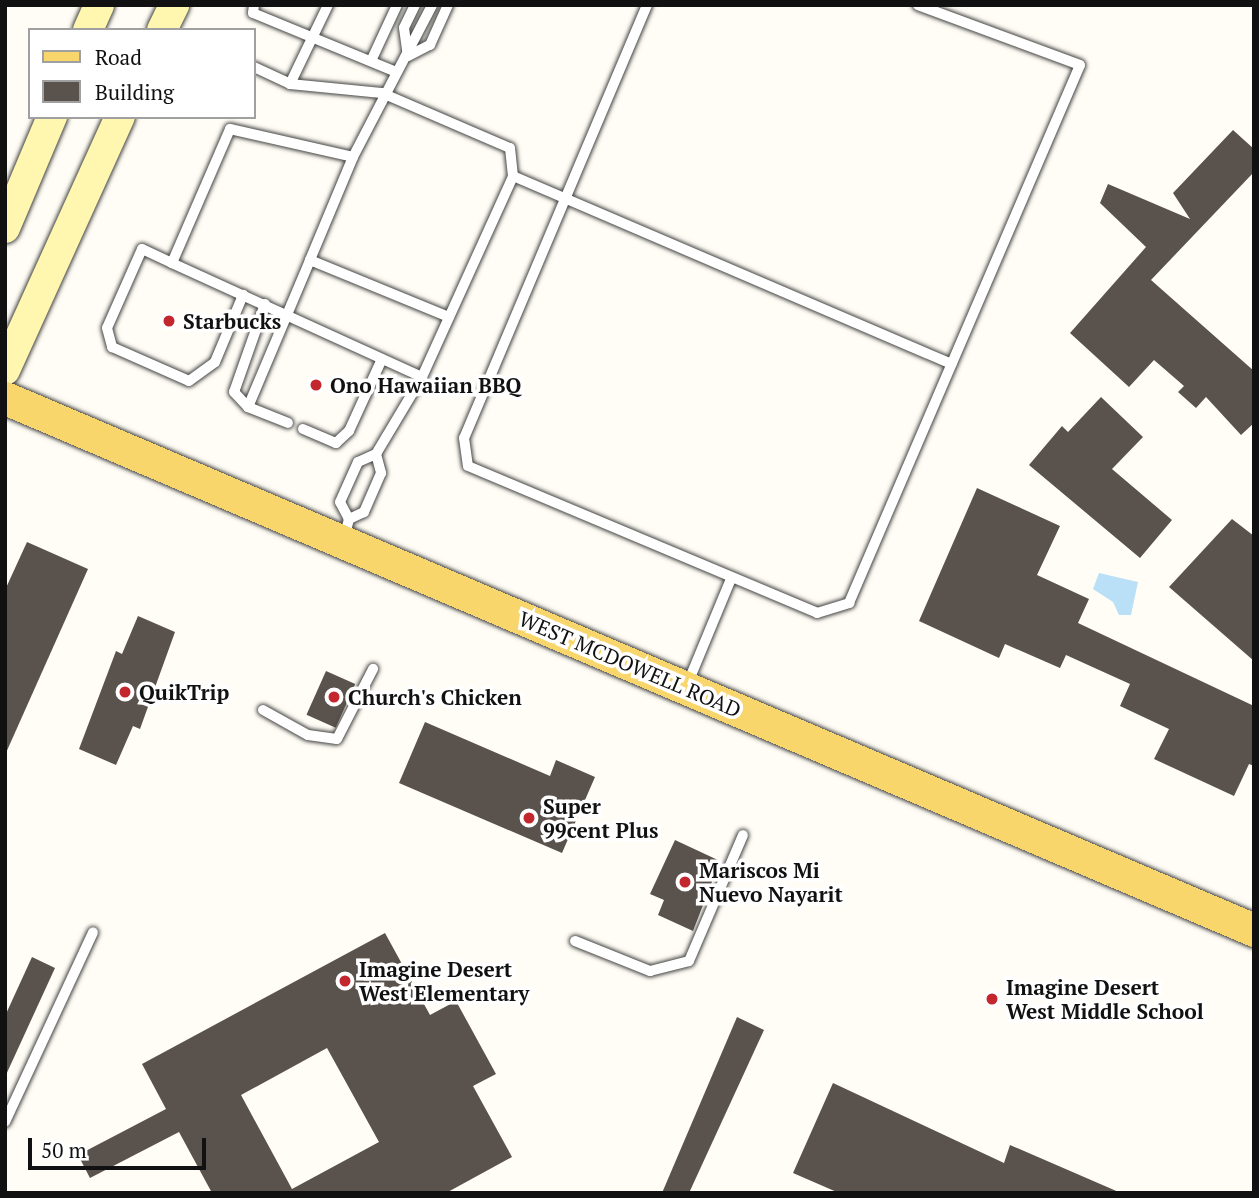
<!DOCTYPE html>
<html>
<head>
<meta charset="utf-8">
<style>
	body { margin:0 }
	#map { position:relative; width:1259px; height:1198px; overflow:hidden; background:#fffdf5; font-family:"PT Serif",serif }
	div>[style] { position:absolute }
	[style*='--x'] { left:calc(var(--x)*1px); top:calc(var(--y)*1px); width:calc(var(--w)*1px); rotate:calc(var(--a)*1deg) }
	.water>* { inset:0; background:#b9e0f7 }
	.building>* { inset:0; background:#5a524d; transform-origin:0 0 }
	.roads { filter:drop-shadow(0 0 2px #444) drop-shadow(0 0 2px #444) }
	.service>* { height:10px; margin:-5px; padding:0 5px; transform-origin:5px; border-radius:5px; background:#fff }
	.secondary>* { height:30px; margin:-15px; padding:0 15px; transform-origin:15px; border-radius:15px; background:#fff6b0 }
	.primary>* { height:33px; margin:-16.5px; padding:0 16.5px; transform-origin:16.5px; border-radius:16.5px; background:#f9d66b }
	.dots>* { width:19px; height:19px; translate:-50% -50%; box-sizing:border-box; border:4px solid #fff; border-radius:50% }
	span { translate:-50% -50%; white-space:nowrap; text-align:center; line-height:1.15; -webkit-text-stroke:7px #fff; paint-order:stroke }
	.poi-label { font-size:21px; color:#111; font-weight:700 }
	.left { translate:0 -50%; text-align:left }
	.street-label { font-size:21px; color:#111 }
	.frame { position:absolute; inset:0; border:7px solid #111; pointer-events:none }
	.legend { position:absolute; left:28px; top:28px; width:228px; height:91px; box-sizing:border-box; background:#fff; border:2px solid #a0a0a0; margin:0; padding:9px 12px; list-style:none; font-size:21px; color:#111 }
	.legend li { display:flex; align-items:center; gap:14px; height:35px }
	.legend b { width:35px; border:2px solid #a0a0a0 }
	.scale { position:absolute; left:28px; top:1138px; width:178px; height:32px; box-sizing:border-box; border:4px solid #111; border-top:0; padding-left:9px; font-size:21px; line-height:24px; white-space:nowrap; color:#111; -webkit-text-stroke:5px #fff; paint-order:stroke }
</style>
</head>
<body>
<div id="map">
	<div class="water">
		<div style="clip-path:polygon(1099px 573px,1138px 582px,1131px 615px,1119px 615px,1113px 602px,1093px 589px)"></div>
	</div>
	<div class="building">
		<div style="clip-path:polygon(1233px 130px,1254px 149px,1254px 172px,1151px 280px,1254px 371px,1254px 423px,1241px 435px,1206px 397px,1196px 408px,1178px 392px,1184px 386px,1154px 360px,1129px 387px,1070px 333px,1146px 247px,1100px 203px,1108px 184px,1190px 219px,1173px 193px)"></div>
		<div style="clip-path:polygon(1101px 397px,1143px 437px,1112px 469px,1172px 520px,1140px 558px,1029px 465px,1062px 426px,1068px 432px)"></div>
		<div style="clip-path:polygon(977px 488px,1060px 526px,1037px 575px,1089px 599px,1078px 623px,1254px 706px,1254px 766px,1249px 764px,1234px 796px,1154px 759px,1169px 729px,1120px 706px,1130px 684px,1066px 655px,1060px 668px,1005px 644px,999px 658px,919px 621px)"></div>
		<div style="clip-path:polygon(1232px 519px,1254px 536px,1254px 661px,1169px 587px)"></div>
		<div style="clip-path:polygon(27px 542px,88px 569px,5px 755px,5px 590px)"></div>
		<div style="clip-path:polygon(138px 616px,175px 632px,140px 729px,133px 726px,116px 765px,79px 749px,116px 651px,122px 654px)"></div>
		<div style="left:326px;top:671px;width:32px;height:48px;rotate:24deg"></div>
		<div style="clip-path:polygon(425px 722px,550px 776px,556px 760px,595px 777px,562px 853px,399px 783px)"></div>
		<div style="clip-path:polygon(675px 840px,720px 861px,693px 931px,658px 915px,664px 900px,650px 894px)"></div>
		<div style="clip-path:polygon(evenodd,385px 933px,430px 1015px,456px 1001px,496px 1074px,473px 1086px,512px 1157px,446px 1193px,212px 1193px,179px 1132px,90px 1178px,78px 1155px,166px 1109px,142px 1064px,385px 933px,327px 1048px,379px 1142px,292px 1189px,241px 1095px,327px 1048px)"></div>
		<div style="clip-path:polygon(32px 957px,55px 968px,5px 1077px,5px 1016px)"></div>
		<div style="clip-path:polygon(737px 1017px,764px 1030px,689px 1193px,662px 1193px)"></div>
		<div style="clip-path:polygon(833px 1083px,1004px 1163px,1010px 1145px,1121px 1193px,839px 1193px,793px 1173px)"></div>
	</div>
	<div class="roads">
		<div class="service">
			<div style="--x:254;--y:5;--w:8;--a:97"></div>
			<div style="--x:253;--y:13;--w:152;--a:22.4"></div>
			<div style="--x:415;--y:5;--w:25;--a:116"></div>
			<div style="--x:404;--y:28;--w:28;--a:82"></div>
			<div style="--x:408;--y:56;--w:25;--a:-27"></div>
			<div style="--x:430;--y:45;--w:44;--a:-65.8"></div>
			<div style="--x:647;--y:5;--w:470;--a:112.9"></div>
			<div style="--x:464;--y:438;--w:28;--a:82"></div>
			<div style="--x:468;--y:466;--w:379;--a:22.8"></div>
			<div style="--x:817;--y:613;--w:34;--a:-17"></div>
			<div style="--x:849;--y:603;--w:585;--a:-66.76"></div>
			<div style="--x:1080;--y:65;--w:173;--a:-159.7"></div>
			<div style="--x:371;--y:61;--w:62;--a:-65.1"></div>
			<div style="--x:254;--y:67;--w:40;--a:25"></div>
			<div style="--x:290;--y:84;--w:92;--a:5.6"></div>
			<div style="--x:382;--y:93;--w:139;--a:23.3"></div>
			<div style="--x:510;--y:148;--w:28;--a:84"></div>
			<div style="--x:290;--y:84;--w:88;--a:-64.3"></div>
			<div style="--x:353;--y:157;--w:171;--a:-62.5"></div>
			<div style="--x:172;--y:263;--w:33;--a:-155"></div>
			<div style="--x:142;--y:249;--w:86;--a:113.9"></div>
			<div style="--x:107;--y:328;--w:20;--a:75"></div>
			<div style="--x:112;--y:347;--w:84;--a:23.8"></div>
			<div style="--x:189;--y:381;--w:32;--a:-36"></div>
			<div style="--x:215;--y:362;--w:73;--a:-67.3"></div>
			<div style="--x:265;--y:304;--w:93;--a:109.4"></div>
			<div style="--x:234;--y:392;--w:21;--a:47"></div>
			<div style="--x:248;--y:407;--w:43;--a:21.8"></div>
			<div style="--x:422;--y:377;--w:275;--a:-155.5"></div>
			<div style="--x:172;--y:263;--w:146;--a:-66.6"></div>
			<div style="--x:230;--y:129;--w:126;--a:12.8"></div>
			<div style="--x:353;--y:157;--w:112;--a:112.7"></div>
			<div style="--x:310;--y:260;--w:150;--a:22.3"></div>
			<div style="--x:248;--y:407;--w:160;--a:-67.1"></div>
			<div style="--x:303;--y:429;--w:36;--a:23"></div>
			<div style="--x:336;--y:443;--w:18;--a:-43"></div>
			<div style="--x:349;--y:431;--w:79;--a:-65.4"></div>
			<div style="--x:376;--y:454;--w:90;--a:-59.1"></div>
			<div style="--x:422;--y:377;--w:221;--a:-65.6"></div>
			<div style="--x:513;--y:176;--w:477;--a:23.2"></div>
			<div style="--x:344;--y:537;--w:19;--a:-74"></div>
			<div style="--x:349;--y:519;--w:19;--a:-118"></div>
			<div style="--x:340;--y:502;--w:44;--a:-65.8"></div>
			<div style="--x:358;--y:462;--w:20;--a:-24"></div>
			<div style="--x:376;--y:454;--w:20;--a:75"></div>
			<div style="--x:381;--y:473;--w:43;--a:113.6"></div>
			<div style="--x:364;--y:512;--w:17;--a:155"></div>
			<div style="--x:687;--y:685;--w:115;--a:-67.5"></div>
			<div style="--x:263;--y:710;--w:51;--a:29.1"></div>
			<div style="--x:308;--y:735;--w:29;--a:8"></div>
			<div style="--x:337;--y:739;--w:79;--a:-62.8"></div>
			<div style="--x:575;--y:941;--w:81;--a:21.8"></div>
			<div style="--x:650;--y:971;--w:40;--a:-14.4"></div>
			<div style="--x:689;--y:961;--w:137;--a:-66.8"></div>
			<div style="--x:5;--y:1122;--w:209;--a:-65.1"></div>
		</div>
		<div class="secondary">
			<div style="--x:88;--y:30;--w:27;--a:-66"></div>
			<div style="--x:162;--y:30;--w:28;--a:-64"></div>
			<div style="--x:5;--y:228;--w:121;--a:-67.1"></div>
			<div style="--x:5;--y:370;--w:278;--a:-65.6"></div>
		</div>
		<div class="primary">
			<div style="--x:5;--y:398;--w:1358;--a:23.07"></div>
		</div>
	</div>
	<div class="dots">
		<div style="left:169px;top:321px;background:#c4262e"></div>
		<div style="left:316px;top:385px;background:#c4262e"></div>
		<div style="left:125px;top:692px;background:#c4262e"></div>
		<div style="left:334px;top:697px;background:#c4262e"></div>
		<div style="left:529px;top:818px;background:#c4262e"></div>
		<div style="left:685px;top:882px;background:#c4262e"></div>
		<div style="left:345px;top:981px;background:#c4262e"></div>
		<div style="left:992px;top:999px;background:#c4262e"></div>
	</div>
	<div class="poi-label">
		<span class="left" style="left:183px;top:321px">Starbucks</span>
		<span class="left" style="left:330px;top:385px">Ono Hawaiian BBQ</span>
		<span class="left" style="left:139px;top:692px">QuikTrip</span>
		<span class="left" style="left:348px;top:697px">Church's Chicken</span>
		<span class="left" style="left:543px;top:818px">Super<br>99cent Plus</span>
		<span class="left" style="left:699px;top:882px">Mariscos Mi<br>Nuevo Nayarit</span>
		<span class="left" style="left:359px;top:981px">Imagine Desert<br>West Elementary</span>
		<span class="left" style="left:1006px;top:999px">Imagine Desert<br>West Middle School</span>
	</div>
	<div class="street-label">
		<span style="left:630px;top:664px;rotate:23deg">WEST MCDOWELL ROAD</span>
	</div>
	<div class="frame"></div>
	<ul class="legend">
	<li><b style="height:9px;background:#f9d66b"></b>Road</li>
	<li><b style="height:19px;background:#5a524d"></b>Building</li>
	</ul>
	<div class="scale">50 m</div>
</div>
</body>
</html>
